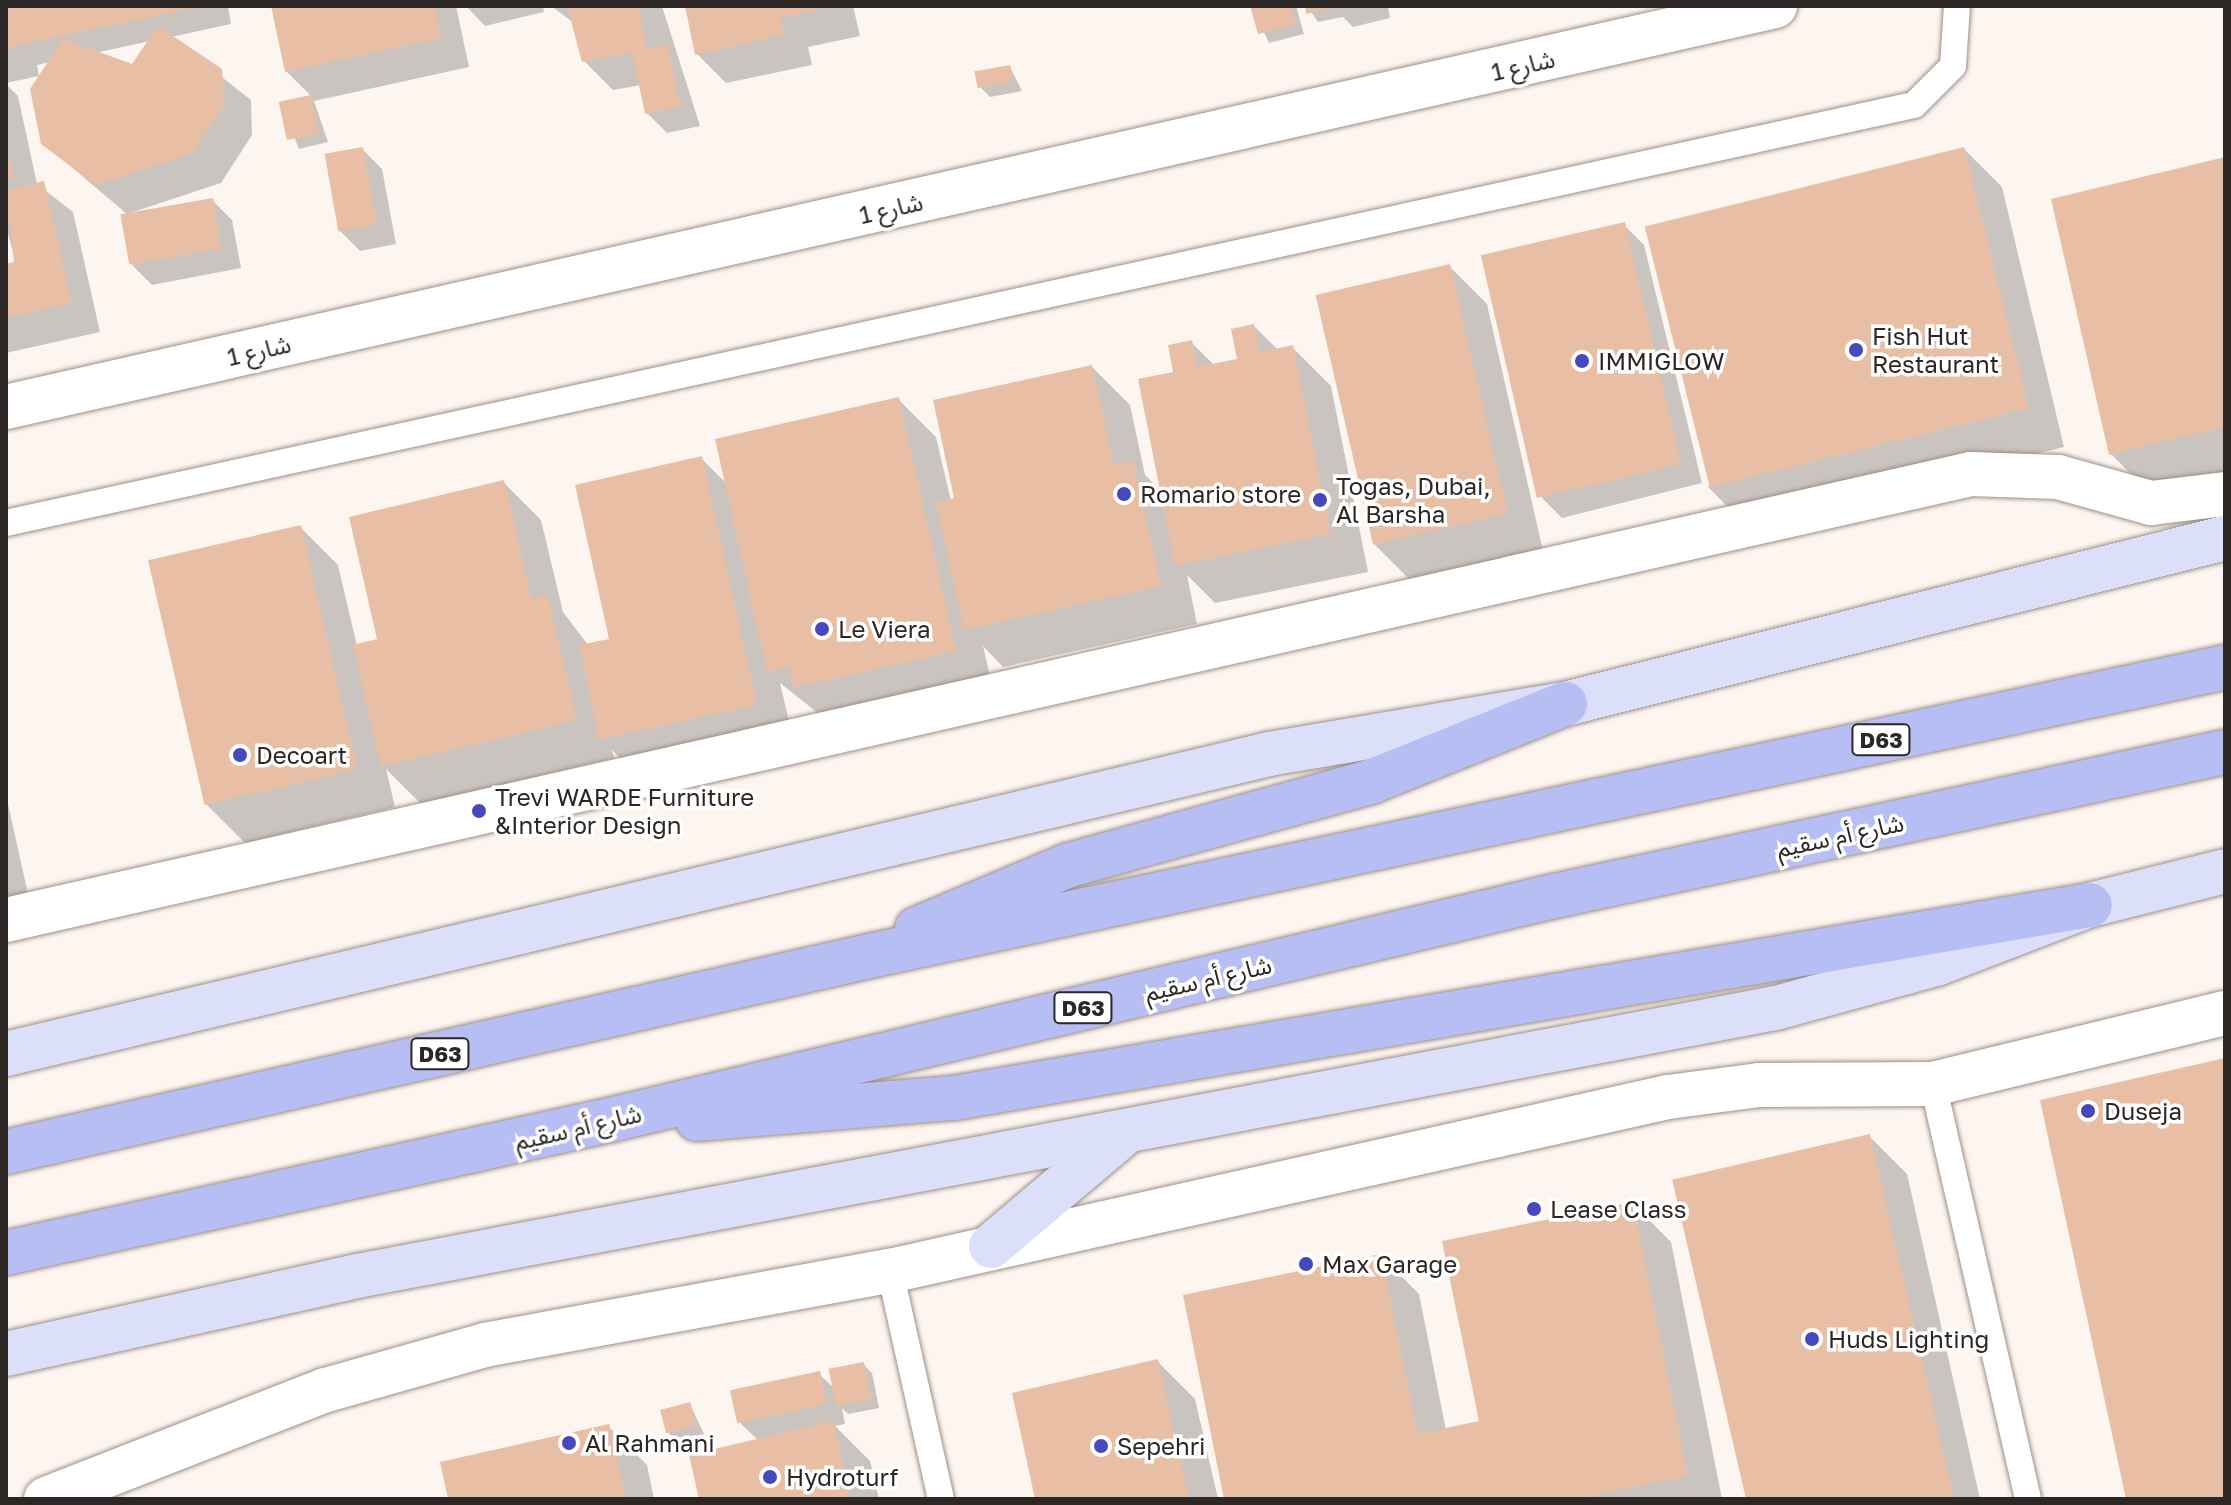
<!DOCTYPE html>
<html>
<head>
<meta charset="utf-8">
<style>
	body { margin:0 }
	#map { position:relative; width:2231px; height:1505px; overflow:hidden; background:#fdf5f0; font-family:"Golos Text","Noto Sans Arabic",sans-serif }
	div>[style] { position:absolute }
	[style*='--x'] { left:calc(var(--x)*1px); top:calc(var(--y)*1px); width:calc(var(--w)*1px); rotate:calc(var(--a)*1deg) }
	.shadow>* { inset:0; background:#0003 }
	.building>* { inset:0; background:#e8bea4; transform-origin:0 0 }
	.roads { filter:drop-shadow(0 0 2px #9c8f88) drop-shadow(0 0 2px #9c8f88) }
	.lane>* { height:26px; margin:-13px; padding:0 13px; transform-origin:13px; border-radius:13px; background:#fff }
	.street>* { height:44px; margin:-22px; padding:0 22px; transform-origin:22px; border-radius:22px; background:#fff }
	.secondary>* { height:44px; margin:-22px; padding:0 22px; transform-origin:22px; border-radius:22px; background:#dbdffa }
	.primary>* { height:44px; margin:-22px; padding:0 22px; transform-origin:22px; border-radius:22px; background:#b7bef4 }
	.dots>* { width:22px; height:22px; translate:-50% -50%; box-sizing:border-box; border:4px solid #fff; border-radius:50% }
	span { translate:-50% -50%; white-space:nowrap; text-align:center; line-height:1.15; -webkit-text-stroke:7px #fff; paint-order:stroke }
	.shield-label span { padding:2px 6px; background:#fff; border:2px solid; border-radius:6px; -webkit-text-stroke-width:0 }
	.shield-label { font-size:22px; color:#2c2724; font-weight:700 }
	.street-label { font-size:24px; color:#2c2724 }
	.poi-label { font-size:24px; color:#2c2724 }
	.left { translate:0 -50%; text-align:left }
	.frame { position:absolute; inset:0; border:8px solid #2c2724; pointer-events:none }
</style>
</head>
<body>
<div id="map">
	<div class="shadow">
		<div style="clip-path:polygon(evenodd,6px 6px,228px 6px,231px 24px,171px 37px,251px 100px,252px 135px,221px 183px,127px 214px,43px 143px,50px 62px,37px 65px,39px 76px,6px 83px,6px 6px,150px 41px,133px 66px,95px 53px,150px 41px)"></div>
		<div style="clip-path:polygon(273px 6px,456px 6px,469px 67px,314px 101px,328px 142px,299px 149px,281px 104px,312px 97px,286px 71px)"></div>
		<div style="clip-path:polygon(466px 6px,543px 6px,544px 12px,485px 26px)"></div>
		<div style="clip-path:polygon(551px 6px,662px 6px,700px 126px,667px 133px,647px 113px,641px 85px,613px 90px,584px 61px,574px 23px)"></div>
		<div style="clip-path:polygon(687px 6px,853px 6px,860px 36px,808px 47px,812px 65px,726px 83px,697px 54px)"></div>
		<div style="clip-path:polygon(1252px 6px,1296px 6px,1304px 34px,1269px 43px)"></div>
		<div style="clip-path:polygon(1307px 6px,1388px 6px,1390px 18px,1353px 27px,1343px 17px,1318px 22px)"></div>
		<div style="clip-path:polygon(1010px 67px,1022px 91px,990px 97px,980px 87px)"></div>
		<div style="clip-path:polygon(6px 84px,18px 96px,37px 184px,73px 212px,100px 332px,6px 353px,6px 266px,16px 263px,6px 227px)"></div>
		<div style="clip-path:polygon(362px 149px,382px 169px,396px 244px,360px 251px,340px 231px)"></div>
		<div style="clip-path:polygon(1964px 149px,2002px 187px,2064px 447px,1746px 525px,1708px 487px)"></div>
		<div style="clip-path:polygon(2225px 160px,2225px 474px,2149px 492px,2111px 454px)"></div>
		<div style="clip-path:polygon(212px 200px,232px 220px,241px 268px,152px 285px,132px 265px)"></div>
		<div style="clip-path:polygon(1624px 225px,1644px 245px,1702px 483px,1562px 518px,1542px 498px)"></div>
		<div style="clip-path:polygon(1449px 266px,1487px 304px,1543px 551px,1412px 582px,1374px 544px)"></div>
		<div style="clip-path:polygon(1254px 326px,1278px 350px,1293px 348px,1331px 386px,1368px 572px,1215px 603px,1187px 575px,1197px 624px,1003px 667px,983px 646px,993px 689px,833px 725px,780px 683px,794px 743px,639px 777px,612px 750px,614px 758px,421px 804px,386px 769px,395px 807px,245px 843px,207px 805px,300px 527px,338px 565px,357px 646px,379px 640px,503px 482px,541px 520px,563px 612px,588px 645px,611px 640px,702px 459px,727px 484px,898px 399px,936px 437px,951px 501px,956px 500px,1092px 367px,1130px 405px,1145px 475px,1163px 493px,1175px 373px,1191px 342px,1214px 365px,1239px 360px)"></div>
		<div style="clip-path:polygon(6px 795px,30px 903px,6px 909px)"></div>
		<div style="clip-path:polygon(1869px 1136px,1907px 1174px,1980px 1499px,1746px 1499px)"></div>
		<div style="clip-path:polygon(1633px 1204px,1671px 1242px,1722px 1499px,1226px 1499px,1381px 1256px,1419px 1294px,1446px 1430px,1481px 1423px)"></div>
		<div style="clip-path:polygon(1157px 1361px,1195px 1399px,1218px 1499px,1037px 1499px)"></div>
		<div style="clip-path:polygon(863px 1364px,872px 1373px,879px 1408px,848px 1414px,842px 1408px,845px 1424px,835px 1426px,870px 1461px,879px 1499px,701px 1499px,758px 1440px,739px 1422px,819px 1374px,836px 1390px)"></div>
		<div style="clip-path:polygon(690px 1404px,704px 1434px,676px 1441px,667px 1431px)"></div>
		<div style="clip-path:polygon(609px 1427px,647px 1465px,654px 1499px,450px 1499px)"></div>
	</div>
	<div class="building">
		<div style="clip-path:polygon(6px 6px,197px 6px,197px 7px,6px 48px)"></div>
		<div style="clip-path:polygon(271px 6px,434px 6px,441px 38px,285px 72px)"></div>
		<div style="clip-path:polygon(567px 6px,639px 6px,647px 49px,667px 45px,681px 107px,645px 114px,632px 52px,582px 62px)"></div>
		<div style="clip-path:polygon(685px 6px,828px 6px,828px 7px,780px 18px,784px 35px,695px 55px)"></div>
		<div style="clip-path:polygon(1250px 6px,1291px 6px,1296px 25px,1258px 34px)"></div>
		<div style="clip-path:polygon(1305px 6px,1335px 6px,1335px 7px,1306px 14px)"></div>
		<div style="clip-path:polygon(158px 26px,222px 69px,224px 105px,191px 154px,96px 185px,41px 144px,30px 89px,63px 39px,132px 64px)"></div>
		<div style="left:1010px;top:65px;width:17px;height:36px;rotate:80deg"></div>
		<div style="left:311px;top:95px;width:39px;height:33px;rotate:78deg"></div>
		<div style="left:363px;top:147px;width:79px;height:39px;rotate:80deg"></div>
		<div style="left:1964px;top:147px;width:269px;height:329px;rotate:76deg"></div>
		<div style="clip-path:polygon(6px 148px,14px 178px,6px 180px)"></div>
		<div style="clip-path:polygon(2225px 157px,2225px 427px,2109px 455px,2051px 199px)"></div>
		<div style="clip-path:polygon(44px 181px,72px 303px,6px 318px,6px 264px,14px 262px,6px 190px)"></div>
		<div style="left:213px;top:198px;width:51px;height:94px;rotate:80deg"></div>
		<div style="left:1625px;top:222px;width:249px;height:148px;rotate:77deg"></div>
		<div style="left:1450px;top:264px;width:256px;height:138px;rotate:77deg"></div>
		<div style="clip-path:polygon(1254px 324px,1260px 352px,1293px 345px,1331px 534px,1175px 566px,1138px 379px,1173px 372px,1168px 345px,1192px 340px,1197px 367px,1237px 359px,1231px 329px)"></div>
		<div style="clip-path:polygon(1092px 365px,1114px 465px,1133px 461px,1161px 586px,964px 630px,936px 502px,954px 498px,933px 400px)"></div>
		<div style="clip-path:polygon(899px 397px,956px 651px,794px 688px,789px 667px,767px 672px,715px 439px)"></div>
		<div style="clip-path:polygon(702px 456px,757px 705px,599px 740px,579px 645px,609px 639px,575px 485px)"></div>
		<div style="clip-path:polygon(504px 480px,532px 599px,548px 595px,577px 720px,381px 767px,353px 645px,377px 639px,349px 517px)"></div>
		<div style="left:301px;top:525px;width:251px;height:157px;rotate:77deg"></div>
		<div style="clip-path:polygon(2225px 1058px,2225px 1499px,2126px 1499px,2040px 1100px)"></div>
		<div style="left:1870px;top:1134px;width:374px;height:203px;rotate:77deg"></div>
		<div style="clip-path:polygon(1633px 1202px,1688px 1476px,1576px 1499px,1224px 1499px,1183px 1295px,1381px 1254px,1418px 1434px,1479px 1421px,1442px 1241px)"></div>
		<div style="clip-path:polygon(1158px 1359px,1189px 1499px,1035px 1499px,1012px 1393px)"></div>
		<div style="left:864px;top:1362px;width:38px;height:36px;rotate:79deg"></div>
		<div style="left:820px;top:1371px;width:34px;height:92px;rotate:78deg"></div>
		<div style="left:690px;top:1402px;width:24px;height:31px;rotate:75deg"></div>
		<div style="clip-path:polygon(833px 1421px,851px 1499px,699px 1499px,689px 1455px)"></div>
		<div style="clip-path:polygon(609px 1424px,626px 1499px,448px 1499px,440px 1462px)"></div>
	</div>
	<div class="roads">
		<div class="lane">
			<div style="--x:6;--y:523;--w:1953;--a:-12.36"></div>
			<div style="--x:1914;--y:105;--w:55;--a:-45"></div>
			<div style="--x:1953;--y:66;--w:60;--a:-86.2"></div>
			<div style="--x:1933;--y:1084;--w:426;--a:77.1"></div>
			<div style="--x:890;--y:1271;--w:234;--a:77.4"></div>
		</div>
		<div class="street">
			<div style="--x:6;--y:407;--w:1814;--a:-12.77"></div>
			<div style="--x:6;--y:920;--w:2015;--a:-12.79"></div>
			<div style="--x:1971;--y:474;--w:87;--a:2"></div>
			<div style="--x:2058;--y:477;--w:97;--a:15.6"></div>
			<div style="--x:2151;--y:503;--w:75;--a:-6.9"></div>
			<div style="--x:46;--y:1499;--w:300;--a:-21.3"></div>
			<div style="--x:326;--y:1390;--w:165;--a:-15.8"></div>
			<div style="--x:485;--y:1345;--w:412;--a:-10.4"></div>
			<div style="--x:890;--y:1271;--w:797;--a:-12.61"></div>
			<div style="--x:1668;--y:1097;--w:92;--a:-7.5"></div>
			<div style="--x:1759;--y:1085;--w:174;--a:-0.3"></div>
			<div style="--x:1933;--y:1084;--w:301;--a:-13.7"></div>
		</div>
		<div class="secondary">
			<div style="--x:6;--y:1054;--w:1298;--a:-13.36"></div>
			<div style="--x:1269;--y:754;--w:300;--a:-9.6"></div>
			<div style="--x:1565;--y:704;--w:681;--a:-14.12"></div>
			<div style="--x:991;--y:1246;--w:169;--a:-40.2"></div>
			<div style="--x:6;--y:1354;--w:360;--a:-12.5"></div>
			<div style="--x:357;--y:1276;--w:1444;--a:-10.7"></div>
			<div style="--x:1776;--y:1008;--w:166;--a:-15.4"></div>
			<div style="--x:1936;--y:964;--w:165;--a:-21"></div>
			<div style="--x:2090;--y:905;--w:139;--a:-14.1"></div>
		</div>
		<div class="primary">
			<div style="--x:917;--y:929;--w:165;--a:-22.8"></div>
			<div style="--x:1069;--y:865;--w:315;--a:-15.4"></div>
			<div style="--x:1373;--y:781;--w:207;--a:-21.9"></div>
			<div style="--x:697;--y:1119;--w:258;--a:-4.7"></div>
			<div style="--x:954;--y:1098;--w:1152;--a:-9.64"></div>
			<div style="--x:6;--y:1152;--w:890;--a:-12.79"></div>
			<div style="--x:874;--y:955;--w:1381;--a:-12.03"></div>
			<div style="--x:6;--y:1253;--w:618;--a:-12.42"></div>
			<div style="--x:610;--y:1120;--w:971;--a:-13.34"></div>
			<div style="--x:1555;--y:896;--w:685;--a:-12.13"></div>
		</div>
	</div>
	<div class="dots">
		<div style="left:1856px;top:350px;background:#4648bd"></div>
		<div style="left:1582px;top:361px;background:#4648bd"></div>
		<div style="left:1124px;top:494px;background:#4648bd"></div>
		<div style="left:1320px;top:500px;background:#4648bd"></div>
		<div style="left:822px;top:629px;background:#4648bd"></div>
		<div style="left:240px;top:755px;background:#4648bd"></div>
		<div style="left:479px;top:811px;background:#4648bd"></div>
		<div style="left:2088px;top:1111px;background:#4648bd"></div>
		<div style="left:1534px;top:1209px;background:#4648bd"></div>
		<div style="left:1306px;top:1264px;background:#4648bd"></div>
		<div style="left:1812px;top:1339px;background:#4648bd"></div>
		<div style="left:569px;top:1443px;background:#4648bd"></div>
		<div style="left:1101px;top:1446px;background:#4648bd"></div>
		<div style="left:770px;top:1477px;background:#4648bd"></div>
	</div>
	<div class="shield-label">
		<span style="left:1881px;top:740px">D63</span>
		<span style="left:1083px;top:1008px">D63</span>
		<span style="left:440px;top:1054px">D63</span>
	</div>
	<div class="street-label">
		<span style="left:1523px;top:65px;rotate:-13deg">شارع 1</span>
		<span style="left:891px;top:208px;rotate:-13deg">شارع 1</span>
		<span style="left:259px;top:350px;rotate:-13deg">شارع 1</span>
		<span style="left:1840px;top:835px;rotate:-12deg">شارع أم سقيم</span>
		<span style="left:1208px;top:978px;rotate:-13deg">شارع أم سقيم</span>
		<span style="left:578px;top:1127px;rotate:-13deg">شارع أم سقيم</span>
	</div>
	<div class="poi-label">
		<span class="left" style="left:1872px;top:350px">Fish Hut<br>Restaurant</span>
		<span class="left" style="left:1598px;top:361px">IMMIGLOW</span>
		<span class="left" style="left:1336px;top:500px">Togas, Dubai,<br>Al Barsha</span>
		<span class="left" style="left:1140px;top:494px">Romario store</span>
		<span class="left" style="left:838px;top:629px">Le Viera</span>
		<span class="left" style="left:256px;top:755px">Decoart</span>
		<span class="left" style="left:495px;top:811px">Trevi WARDE Furniture<br>&amp;Interior Design</span>
		<span class="left" style="left:2104px;top:1111px">Duseja</span>
		<span class="left" style="left:1550px;top:1209px">Lease Class</span>
		<span class="left" style="left:1322px;top:1264px">Max Garage</span>
		<span class="left" style="left:1828px;top:1339px">Huds Lighting</span>
		<span class="left" style="left:585px;top:1443px">Al Rahmani</span>
		<span class="left" style="left:1117px;top:1446px">Sepehri</span>
		<span class="left" style="left:786px;top:1477px">Hydroturf</span>
	</div>
	<div class="frame"></div>
</div>
</body>
</html>
